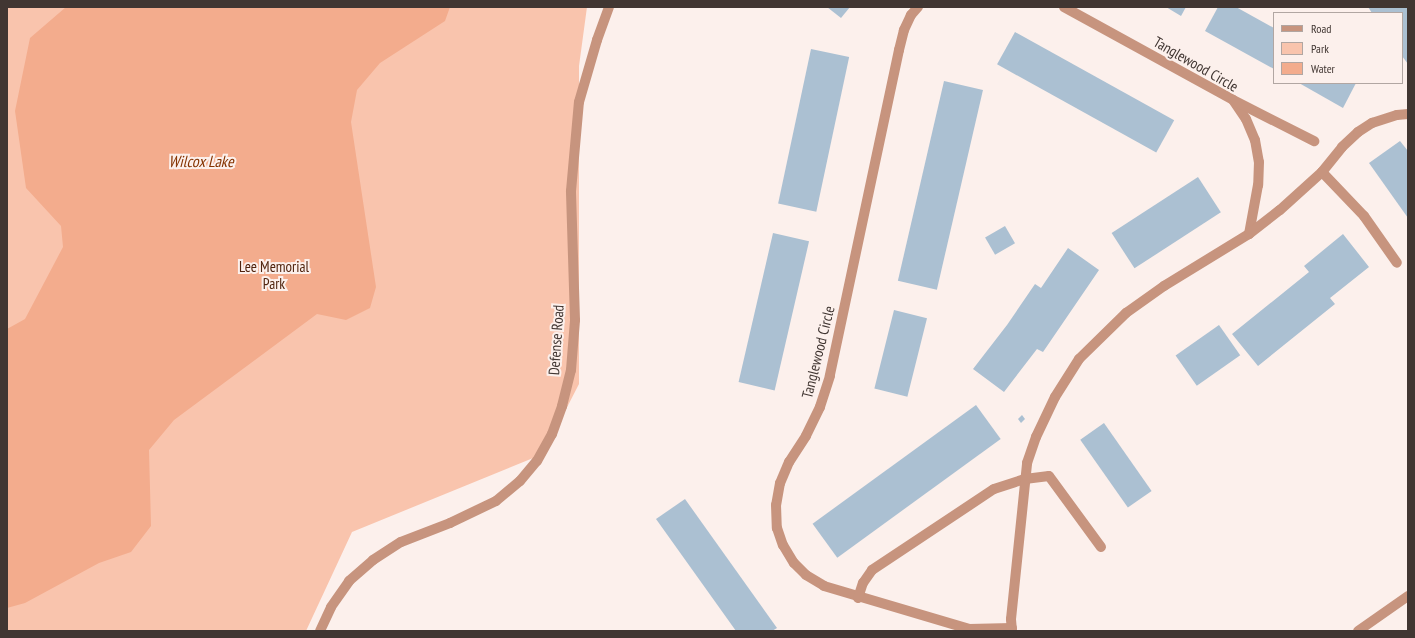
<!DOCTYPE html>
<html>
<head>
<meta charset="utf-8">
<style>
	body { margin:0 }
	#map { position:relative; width:1415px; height:638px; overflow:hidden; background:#fcf0ec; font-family:"PT Sans Narrow",sans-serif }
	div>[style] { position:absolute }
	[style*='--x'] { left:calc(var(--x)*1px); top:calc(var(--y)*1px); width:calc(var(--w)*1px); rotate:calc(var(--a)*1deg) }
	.green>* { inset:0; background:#f9c4ad }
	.water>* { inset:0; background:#f3ac8d }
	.building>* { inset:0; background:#abc0d2; transform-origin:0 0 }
	.minor>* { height:10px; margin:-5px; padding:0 5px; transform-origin:5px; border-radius:5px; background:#c7947e }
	span { translate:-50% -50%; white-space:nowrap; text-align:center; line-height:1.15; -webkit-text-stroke:4px #fcf0ec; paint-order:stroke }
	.street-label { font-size:15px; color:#413632 }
	.park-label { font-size:15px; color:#51240e }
	.water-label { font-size:16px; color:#853300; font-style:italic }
	.frame { position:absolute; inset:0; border:8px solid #413632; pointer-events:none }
	.legend { position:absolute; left:1273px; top:12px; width:130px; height:72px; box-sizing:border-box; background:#fcf0ec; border:1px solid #b1a6a2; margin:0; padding:5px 7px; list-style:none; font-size:12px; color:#413632 }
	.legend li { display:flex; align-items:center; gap:8px; height:20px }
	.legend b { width:20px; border:1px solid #b1a6a2 }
</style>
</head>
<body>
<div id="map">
	<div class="green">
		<div style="clip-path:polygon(7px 7px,587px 7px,579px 66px,579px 384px,543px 454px,352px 532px,306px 631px,7px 631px)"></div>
	</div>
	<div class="water">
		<div style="clip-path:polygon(66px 7px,450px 7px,445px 21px,380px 63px,357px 90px,351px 122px,376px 287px,370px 308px,346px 320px,317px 314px,174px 420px,149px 450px,151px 526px,131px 552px,99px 563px,25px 603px,7px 608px,7px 329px,25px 319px,63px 247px,61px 226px,26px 188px,15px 111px,30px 38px)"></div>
	</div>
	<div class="building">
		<div style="clip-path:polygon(827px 7px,850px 7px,841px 18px)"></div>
		<div style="clip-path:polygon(1166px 7px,1186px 7px,1181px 16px)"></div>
		<div style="clip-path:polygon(1218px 7px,1236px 7px,1274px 28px,1274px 69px,1205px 31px)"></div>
		<div style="clip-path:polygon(1368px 7px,1408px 7px,1408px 64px,1402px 56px,1402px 13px,1372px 13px)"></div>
		<div style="left:1015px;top:32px;width:182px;height:37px;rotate:29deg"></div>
		<div style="left:811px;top:49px;width:39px;height:158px;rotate:12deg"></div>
		<div style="left:944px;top:81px;width:40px;height:205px;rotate:13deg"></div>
		<div style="clip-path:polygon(1299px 83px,1356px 83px,1343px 108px)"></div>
		<div style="clip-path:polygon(1400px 141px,1408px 151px,1408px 218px,1369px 163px)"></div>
		<div style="left:1198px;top:177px;width:42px;height:103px;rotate:57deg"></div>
		<div style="left:1005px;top:226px;width:20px;height:23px;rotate:60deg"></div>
		<div style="left:773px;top:233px;width:37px;height:153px;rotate:13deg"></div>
		<div style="clip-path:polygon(1343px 234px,1369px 267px,1330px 298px,1335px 304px,1258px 366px,1232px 334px,1309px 272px,1304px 266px)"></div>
		<div style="clip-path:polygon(1068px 248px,1099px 270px,1043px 352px,1037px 349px,1004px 392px,973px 369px,1007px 325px,1035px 284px,1041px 288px)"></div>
		<div style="left:894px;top:310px;width:34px;height:81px;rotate:14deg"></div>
		<div style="left:1219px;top:325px;width:37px;height:53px;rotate:55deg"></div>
		<div style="left:976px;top:405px;width:42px;height:202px;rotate:54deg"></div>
		<div style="clip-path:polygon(1022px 415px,1025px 419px,1021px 423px,1018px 419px)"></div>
		<div style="left:1104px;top:423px;width:83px;height:29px;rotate:55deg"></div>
		<div style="clip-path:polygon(685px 499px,777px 628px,772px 631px,736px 631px,656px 519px)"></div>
	</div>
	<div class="minor">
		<div style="--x:918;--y:7;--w:11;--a:131"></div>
		<div style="--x:911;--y:15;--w:17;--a:115"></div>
		<div style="--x:904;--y:30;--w:21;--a:104"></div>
		<div style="--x:899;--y:50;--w:333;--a:102"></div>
		<div style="--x:830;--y:376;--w:33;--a:108"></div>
		<div style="--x:820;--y:407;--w:32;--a:116"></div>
		<div style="--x:806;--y:436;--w:31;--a:123"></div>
		<div style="--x:789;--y:462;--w:23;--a:113"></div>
		<div style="--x:780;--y:483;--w:22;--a:100"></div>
		<div style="--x:776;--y:505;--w:23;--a:88"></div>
		<div style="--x:777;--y:528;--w:18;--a:71"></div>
		<div style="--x:783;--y:545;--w:21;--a:59"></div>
		<div style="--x:794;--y:563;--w:17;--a:45"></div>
		<div style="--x:806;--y:575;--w:21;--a:31"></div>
		<div style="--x:824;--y:586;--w:151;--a:16.5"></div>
		<div style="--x:969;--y:629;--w:43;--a:-1.3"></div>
		<div style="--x:1064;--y:7;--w:193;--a:28.8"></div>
		<div style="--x:1233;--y:100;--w:23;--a:56"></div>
		<div style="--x:1246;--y:119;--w:23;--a:67"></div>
		<div style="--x:1255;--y:140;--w:22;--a:80"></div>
		<div style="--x:1259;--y:162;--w:23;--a:92"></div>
		<div style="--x:1258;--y:185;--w:50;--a:100.4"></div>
		<div style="--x:1235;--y:101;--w:89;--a:26.9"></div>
		<div style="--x:1322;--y:172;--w:61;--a:46.3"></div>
		<div style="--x:1364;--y:216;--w:57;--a:54.9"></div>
		<div style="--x:858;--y:598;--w:16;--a:-72"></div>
		<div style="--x:863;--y:583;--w:16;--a:-55"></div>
		<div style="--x:872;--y:570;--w:146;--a:-33.6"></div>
		<div style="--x:994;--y:489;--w:33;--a:-18"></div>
		<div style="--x:1025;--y:479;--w:24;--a:-7"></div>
		<div style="--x:1049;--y:476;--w:88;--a:53.8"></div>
		<div style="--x:320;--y:631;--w:26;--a:-65"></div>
		<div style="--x:331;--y:607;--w:32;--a:-55"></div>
		<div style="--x:349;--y:581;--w:32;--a:-41"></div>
		<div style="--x:373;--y:560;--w:33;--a:-33"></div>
		<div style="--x:401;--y:542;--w:53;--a:-21.2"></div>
		<div style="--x:450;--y:523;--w:51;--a:-25.6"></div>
		<div style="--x:496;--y:501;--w:31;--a:-40"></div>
		<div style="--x:520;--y:481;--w:26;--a:-50"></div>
		<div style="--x:537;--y:461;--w:31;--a:-61"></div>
		<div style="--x:552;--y:434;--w:30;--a:-70"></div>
		<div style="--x:562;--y:406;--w:37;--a:-76"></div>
		<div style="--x:571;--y:370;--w:50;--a:-85.4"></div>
		<div style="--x:575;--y:320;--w:129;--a:-91.8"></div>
		<div style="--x:571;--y:191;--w:89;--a:-84.9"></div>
		<div style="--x:579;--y:102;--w:65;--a:-73.8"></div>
		<div style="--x:597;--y:40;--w:35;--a:-70"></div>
		<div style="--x:1012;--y:631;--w:12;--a:-95"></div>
		<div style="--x:1011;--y:619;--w:157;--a:-84.1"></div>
		<div style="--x:1027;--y:463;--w:28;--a:-71"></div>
		<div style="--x:1036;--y:437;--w:44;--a:-64.6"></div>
		<div style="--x:1055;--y:397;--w:45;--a:-57.7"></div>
		<div style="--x:1079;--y:359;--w:66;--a:-44.4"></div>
		<div style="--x:1126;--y:313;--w:47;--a:-35.4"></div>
		<div style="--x:1164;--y:286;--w:100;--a:-31.5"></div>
		<div style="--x:1249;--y:234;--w:39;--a:-38"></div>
		<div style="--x:1280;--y:210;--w:57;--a:-42.1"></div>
		<div style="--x:1322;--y:172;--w:32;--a:-51"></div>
		<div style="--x:1342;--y:147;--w:22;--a:-43"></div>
		<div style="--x:1358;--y:132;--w:17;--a:-33"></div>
		<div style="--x:1372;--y:123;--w:26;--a:-18"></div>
		<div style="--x:1397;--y:115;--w:11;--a:-5"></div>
		<div style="--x:1358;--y:631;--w:61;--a:-35"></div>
	</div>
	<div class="street-label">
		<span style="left:1196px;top:64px;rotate:30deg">Tanglewood Circle</span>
		<span style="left:556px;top:340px;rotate:-86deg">Defense Road</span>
		<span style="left:818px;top:352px;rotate:-76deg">Tanglewood Circle</span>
	</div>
	<div class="park-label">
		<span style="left:274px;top:275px">Lee Memorial<br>Park</span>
	</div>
	<div class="water-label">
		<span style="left:201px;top:161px">Wilcox Lake</span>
	</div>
	<div class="frame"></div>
	<ul class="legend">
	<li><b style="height:5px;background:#c7947e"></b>Road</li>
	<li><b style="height:11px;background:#f9c4ad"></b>Park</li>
	<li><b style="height:11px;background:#f3ac8d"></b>Water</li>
	</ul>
</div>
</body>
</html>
